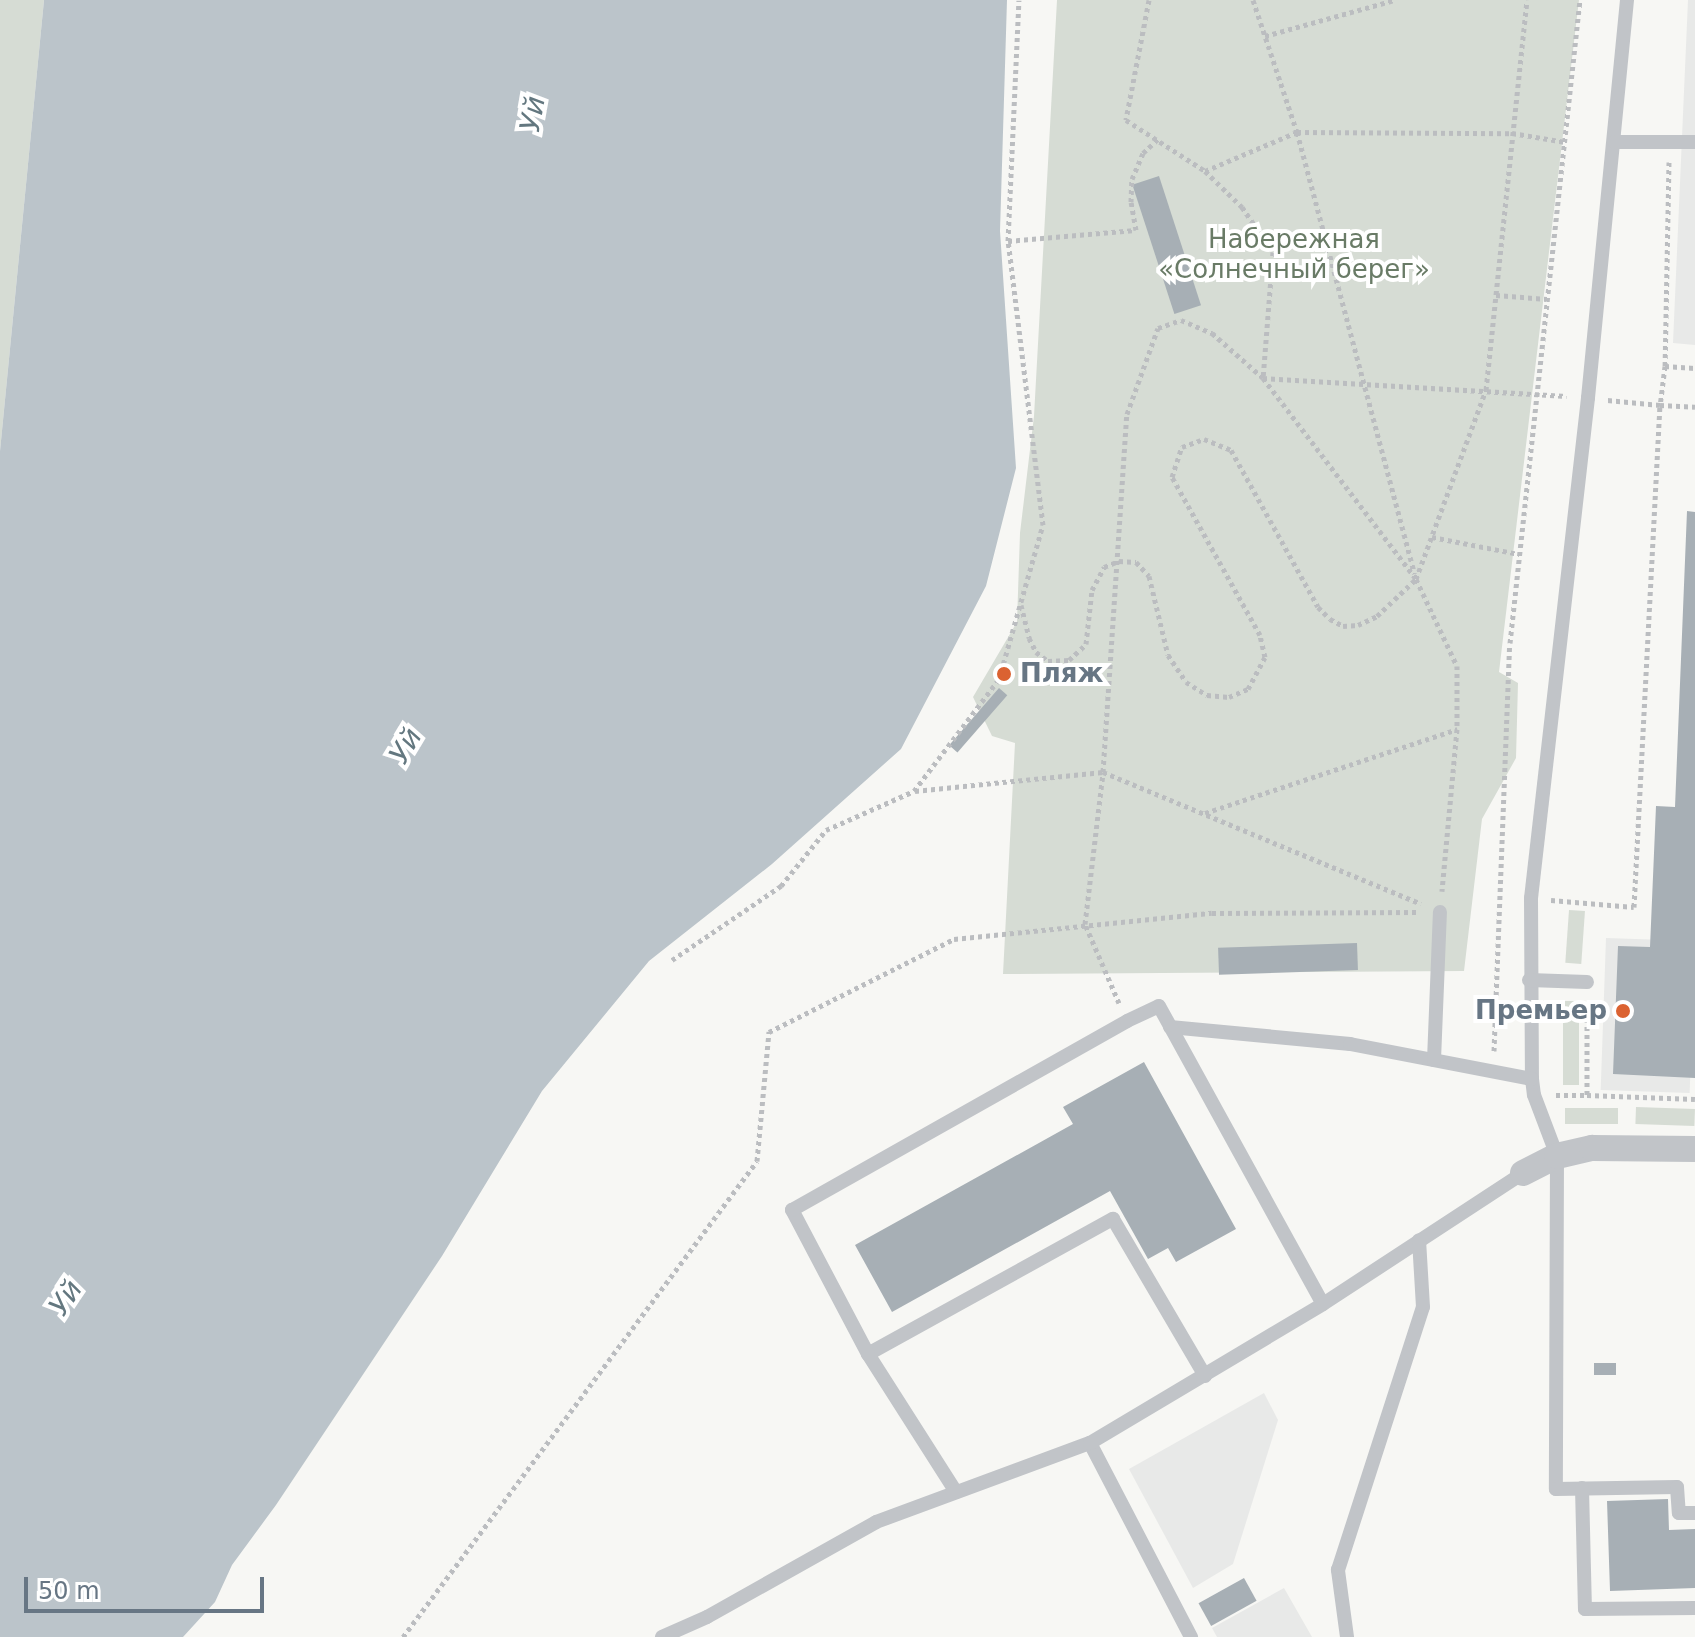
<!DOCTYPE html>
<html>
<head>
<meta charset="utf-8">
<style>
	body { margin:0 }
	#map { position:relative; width:1695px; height:1637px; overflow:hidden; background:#f7f7f4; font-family:"DejaVu Sans",sans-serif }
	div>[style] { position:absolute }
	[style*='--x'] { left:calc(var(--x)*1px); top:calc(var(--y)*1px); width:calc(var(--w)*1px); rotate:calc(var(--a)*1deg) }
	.built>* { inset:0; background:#e8e9e8; transform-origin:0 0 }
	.green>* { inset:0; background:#d6dcd4; transform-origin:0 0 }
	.water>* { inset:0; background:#bbc4ca }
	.building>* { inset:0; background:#a7afb5; transform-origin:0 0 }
	.path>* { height:5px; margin-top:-2.5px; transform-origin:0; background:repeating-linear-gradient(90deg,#bbbdc0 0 4px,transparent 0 8px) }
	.service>* { height:14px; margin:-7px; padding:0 7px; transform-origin:7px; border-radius:7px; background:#c1c4c8 }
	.minor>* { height:26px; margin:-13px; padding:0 13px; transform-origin:13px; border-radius:13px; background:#c1c4c8 }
	.dots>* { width:22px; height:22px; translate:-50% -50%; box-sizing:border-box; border:4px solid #fff; border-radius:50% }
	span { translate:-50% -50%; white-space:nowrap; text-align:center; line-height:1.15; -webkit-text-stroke:8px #fff; paint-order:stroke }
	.park-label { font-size:26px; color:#697b66 }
	.poi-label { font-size:26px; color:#677684; font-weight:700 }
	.left { translate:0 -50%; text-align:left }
	.right { translate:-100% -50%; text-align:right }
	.water-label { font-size:28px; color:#63777f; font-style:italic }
	.scale { position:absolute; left:24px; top:1577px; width:240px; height:36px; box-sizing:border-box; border:4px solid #677684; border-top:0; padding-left:10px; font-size:24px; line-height:28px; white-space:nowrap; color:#677684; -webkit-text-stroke:6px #fff; paint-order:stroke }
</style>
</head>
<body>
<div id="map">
	<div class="built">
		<div style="clip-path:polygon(1688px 0,1695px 0,1695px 345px,1673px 343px)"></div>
		<div style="left:1606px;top:938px;width:89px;height:152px;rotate:2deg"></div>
		<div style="clip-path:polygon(1264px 1393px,1278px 1420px,1233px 1564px,1193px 1588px,1129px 1469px)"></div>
		<div style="clip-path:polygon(1284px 1588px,1312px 1637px,1217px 1637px,1212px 1628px)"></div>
	</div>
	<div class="green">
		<div style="clip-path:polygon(0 0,44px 0,0 451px)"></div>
		<div style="clip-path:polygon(1057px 0,1579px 0,1499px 672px,1518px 683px,1516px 758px,1482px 819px,1464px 971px,1003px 974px,1015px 743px,992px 736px,973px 697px,1017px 622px,1020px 533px,1034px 416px)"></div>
		<div style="left:1569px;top:910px;width:16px;height:53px;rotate:4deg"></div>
		<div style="left:1563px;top:1001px;width:16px;height:84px"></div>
		<div style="left:1636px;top:1107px;width:59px;height:17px;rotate:2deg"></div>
		<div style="left:1565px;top:1108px;width:53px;height:16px"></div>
	</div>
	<div class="water">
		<div style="clip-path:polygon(44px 0,1007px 0,1000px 231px,1016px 468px,986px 586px,901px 749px,772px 864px,649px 961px,542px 1091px,442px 1256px,276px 1505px,232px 1565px,215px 1602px,183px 1637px,0 1637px,0 451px)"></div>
	</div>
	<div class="building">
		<div style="left:1159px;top:176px;width:136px;height:28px;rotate:72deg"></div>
		<div style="clip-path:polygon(1687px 511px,1695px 512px,1695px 1078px,1613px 1074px,1618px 946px,1650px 947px,1656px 806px,1675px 807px)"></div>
		<div style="left:999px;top:688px;width:11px;height:76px;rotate:41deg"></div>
		<div style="left:1357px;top:943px;width:27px;height:139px;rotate:88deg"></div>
		<div style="clip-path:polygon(1144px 1062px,1236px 1229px,1176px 1262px,1168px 1248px,1148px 1259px,1110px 1191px,892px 1312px,855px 1245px,1073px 1124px,1063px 1107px)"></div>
		<div style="left:1594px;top:1363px;width:22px;height:12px"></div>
		<div style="clip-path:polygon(1668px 1499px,1669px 1530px,1695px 1529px,1695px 1588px,1610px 1591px,1607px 1501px)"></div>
		<div style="left:1244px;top:1578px;width:26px;height:52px;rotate:61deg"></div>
	</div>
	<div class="path">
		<div style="--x:1149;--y:0;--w:122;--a:100.9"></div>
		<div style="--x:1126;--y:120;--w:94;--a:32.8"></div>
		<div style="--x:1205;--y:171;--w:52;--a:44.2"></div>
		<div style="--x:1242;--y:207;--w:55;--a:55.4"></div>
		<div style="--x:1273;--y:252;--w:126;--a:94.5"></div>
		<div style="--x:1263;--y:378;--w:304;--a:3.4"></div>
		<div style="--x:1253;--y:0;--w:139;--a:71.6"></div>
		<div style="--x:1297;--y:132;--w:457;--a:75.1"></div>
		<div style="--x:1265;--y:36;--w:135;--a:-15.5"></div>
		<div style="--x:1669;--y:162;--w:204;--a:91.1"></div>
		<div style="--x:1665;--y:366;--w:39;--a:97"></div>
		<div style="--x:1660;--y:405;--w:35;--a:3"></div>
		<div style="--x:1205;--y:171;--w:100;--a:-23"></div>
		<div style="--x:1297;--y:132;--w:215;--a:0.3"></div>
		<div style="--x:1512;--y:133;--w:54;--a:9.6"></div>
		<div style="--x:1008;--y:241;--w:128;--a:-4.9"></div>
		<div style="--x:1136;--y:230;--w:28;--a:-100"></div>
		<div style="--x:1131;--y:202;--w:23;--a:-88"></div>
		<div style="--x:1132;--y:179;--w:28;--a:-67"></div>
		<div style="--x:1143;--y:153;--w:22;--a:-43"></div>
		<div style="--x:1496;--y:295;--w:51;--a:4.5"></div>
		<div style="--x:1665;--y:366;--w:30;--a:4"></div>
		<div style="--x:1432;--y:537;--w:89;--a:11.1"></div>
		<div style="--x:1021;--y:605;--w:34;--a:76"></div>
		<div style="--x:1029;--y:638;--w:16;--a:63"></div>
		<div style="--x:1036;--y:652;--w:15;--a:37"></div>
		<div style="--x:1048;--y:661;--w:21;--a:-3"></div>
		<div style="--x:1069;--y:660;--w:23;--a:-43"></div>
		<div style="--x:1086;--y:644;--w:54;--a:-83.7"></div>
		<div style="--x:1092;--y:590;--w:26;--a:-62"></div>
		<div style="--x:1104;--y:567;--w:16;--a:-22"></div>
		<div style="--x:1119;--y:561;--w:17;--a:3"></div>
		<div style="--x:1136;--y:562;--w:19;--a:47"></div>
		<div style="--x:1149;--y:576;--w:81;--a:76.5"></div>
		<div style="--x:1168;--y:655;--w:32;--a:56"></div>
		<div style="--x:1186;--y:682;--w:25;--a:32"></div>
		<div style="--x:1207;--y:695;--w:22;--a:5"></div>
		<div style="--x:1229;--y:697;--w:21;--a:-23"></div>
		<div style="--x:1248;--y:689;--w:36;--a:-62"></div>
		<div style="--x:1265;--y:657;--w:23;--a:-103"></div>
		<div style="--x:1260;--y:635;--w:181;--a:-119.1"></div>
		<div style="--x:1172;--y:477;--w:32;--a:-72"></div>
		<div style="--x:1182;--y:447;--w:23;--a:-20"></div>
		<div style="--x:1204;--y:439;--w:29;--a:22"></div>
		<div style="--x:1231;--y:450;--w:179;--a:61"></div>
		<div style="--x:1318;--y:607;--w:17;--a:45"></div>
		<div style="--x:1330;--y:619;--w:15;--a:28"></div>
		<div style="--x:1343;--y:626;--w:15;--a:-4"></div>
		<div style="--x:1358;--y:625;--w:21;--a:-25"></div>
		<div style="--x:1377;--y:616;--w:54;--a:-43.5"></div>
		<div style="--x:1416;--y:579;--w:202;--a:-69.7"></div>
		<div style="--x:1486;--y:390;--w:392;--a:-84"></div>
		<div style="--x:915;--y:791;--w:189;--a:-5.8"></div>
		<div style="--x:1103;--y:772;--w:344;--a:22.5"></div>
		<div style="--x:1205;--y:813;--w:266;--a:-18.4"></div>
		<div style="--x:1551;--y:900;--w:83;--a:4.8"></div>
		<div style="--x:1634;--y:907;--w:503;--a:-87.04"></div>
		<div style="--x:1660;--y:405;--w:53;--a:-174.6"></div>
		<div style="--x:672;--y:960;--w:132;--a:-34.2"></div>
		<div style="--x:781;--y:886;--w:72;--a:-51.2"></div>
		<div style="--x:826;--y:830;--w:96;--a:-23.9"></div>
		<div style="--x:914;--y:791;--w:141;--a:-52.8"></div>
		<div style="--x:999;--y:679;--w:160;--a:-74.1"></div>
		<div style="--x:1043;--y:525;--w:286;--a:-97"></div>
		<div style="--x:1008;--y:241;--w:241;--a:-87.4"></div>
		<div style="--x:1119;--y:1003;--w:86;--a:-113.3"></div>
		<div style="--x:1085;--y:924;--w:153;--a:-83.2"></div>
		<div style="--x:1103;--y:772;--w:359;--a:-86.2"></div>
		<div style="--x:1127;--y:414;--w:91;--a:-70.2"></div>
		<div style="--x:1158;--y:328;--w:24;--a:-19"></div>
		<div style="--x:1181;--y:320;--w:34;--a:23"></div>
		<div style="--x:1212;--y:333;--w:68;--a:41.4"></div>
		<div style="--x:1263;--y:378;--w:253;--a:52.7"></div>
		<div style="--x:1416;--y:579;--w:96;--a:64.8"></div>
		<div style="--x:1457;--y:666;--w:63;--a:90"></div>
		<div style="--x:1457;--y:729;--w:163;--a:95.3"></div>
		<div style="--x:1587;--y:1003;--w:92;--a:90"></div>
		<div style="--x:1587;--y:1095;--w:108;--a:2.1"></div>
		<div style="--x:1494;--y:1051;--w:408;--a:-87.8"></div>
		<div style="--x:1510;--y:643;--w:647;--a:-83.79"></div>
		<div style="--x:1556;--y:1095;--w:31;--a:0"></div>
		<div style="--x:403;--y:1637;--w:593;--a:-53.36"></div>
		<div style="--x:757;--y:1161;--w:130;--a:-84.7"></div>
		<div style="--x:769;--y:1032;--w:207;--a:-26.7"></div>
		<div style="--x:954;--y:939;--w:259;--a:-5.8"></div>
		<div style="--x:1212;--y:913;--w:207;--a:-0.3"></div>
	</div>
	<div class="service">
		<div style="--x:1627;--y:0;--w:400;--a:95.6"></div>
		<div style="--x:1588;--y:398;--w:503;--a:96.5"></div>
		<div style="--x:1531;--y:898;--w:181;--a:89.7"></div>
		<div style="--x:1532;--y:1079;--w:16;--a:83"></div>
		<div style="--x:1534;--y:1095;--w:65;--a:69.3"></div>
		<div style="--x:1557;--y:1156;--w:333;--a:90.2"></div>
		<div style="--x:1556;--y:1489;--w:121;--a:-0.9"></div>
		<div style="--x:1677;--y:1487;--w:26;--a:86"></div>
		<div style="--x:1679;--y:1513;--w:16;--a:0"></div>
		<div style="--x:1615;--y:142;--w:80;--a:0"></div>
		<div style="--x:1529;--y:980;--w:58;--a:2"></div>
		<div style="--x:1170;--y:1027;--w:181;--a:5.4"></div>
		<div style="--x:1350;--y:1044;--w:185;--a:10.9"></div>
		<div style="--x:1434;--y:1060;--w:148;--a:-87.7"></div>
		<div style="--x:868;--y:1354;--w:280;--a:-28.9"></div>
		<div style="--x:1113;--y:1219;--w:182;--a:59.6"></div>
		<div style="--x:1090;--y:1443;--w:219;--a:62.5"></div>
		<div style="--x:1582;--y:1488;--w:121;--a:88.6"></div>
		<div style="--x:1585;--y:1609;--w:110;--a:-0.5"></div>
		<div style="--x:956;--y:1492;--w:164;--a:-122.5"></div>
		<div style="--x:868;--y:1354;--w:163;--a:-117.8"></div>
		<div style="--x:792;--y:1210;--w:385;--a:-29.4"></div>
		<div style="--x:1127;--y:1021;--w:35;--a:-25"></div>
		<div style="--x:1159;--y:1006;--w:340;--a:61.2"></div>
		<div style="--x:662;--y:1637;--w:49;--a:-24"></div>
		<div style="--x:707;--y:1617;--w:194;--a:-29.3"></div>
		<div style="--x:876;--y:1522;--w:228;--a:-20.3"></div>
		<div style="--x:1090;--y:1443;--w:271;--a:-30.8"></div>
		<div style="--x:1323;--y:1304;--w:239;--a:-33.2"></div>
		<div style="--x:1347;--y:1637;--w:68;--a:-97.7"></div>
		<div style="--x:1338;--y:1570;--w:276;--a:-72.1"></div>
		<div style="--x:1423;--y:1307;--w:67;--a:-93.4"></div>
	</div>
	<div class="minor">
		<div style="--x:1523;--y:1173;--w:38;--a:-27"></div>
		<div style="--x:1557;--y:1156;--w:36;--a:-13"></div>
		<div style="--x:1592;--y:1148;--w:103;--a:0.6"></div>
	</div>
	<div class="dots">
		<div style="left:1004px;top:674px;background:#db6231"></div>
		<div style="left:1623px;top:1011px;background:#db6231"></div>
	</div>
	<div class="park-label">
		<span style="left:1294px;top:255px">Набережная<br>«Солнечный берег»</span>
	</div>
	<div class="poi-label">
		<span class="left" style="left:1020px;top:674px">Пляж</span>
		<span class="right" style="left:1607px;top:1011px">Премьер</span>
	</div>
	<div class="water-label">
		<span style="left:533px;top:114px;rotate:-80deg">Уй</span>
		<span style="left:406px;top:746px;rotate:-59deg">Уй</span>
		<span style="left:66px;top:1298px;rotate:-56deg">Уй</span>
	</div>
	<div class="scale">50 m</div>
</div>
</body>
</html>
